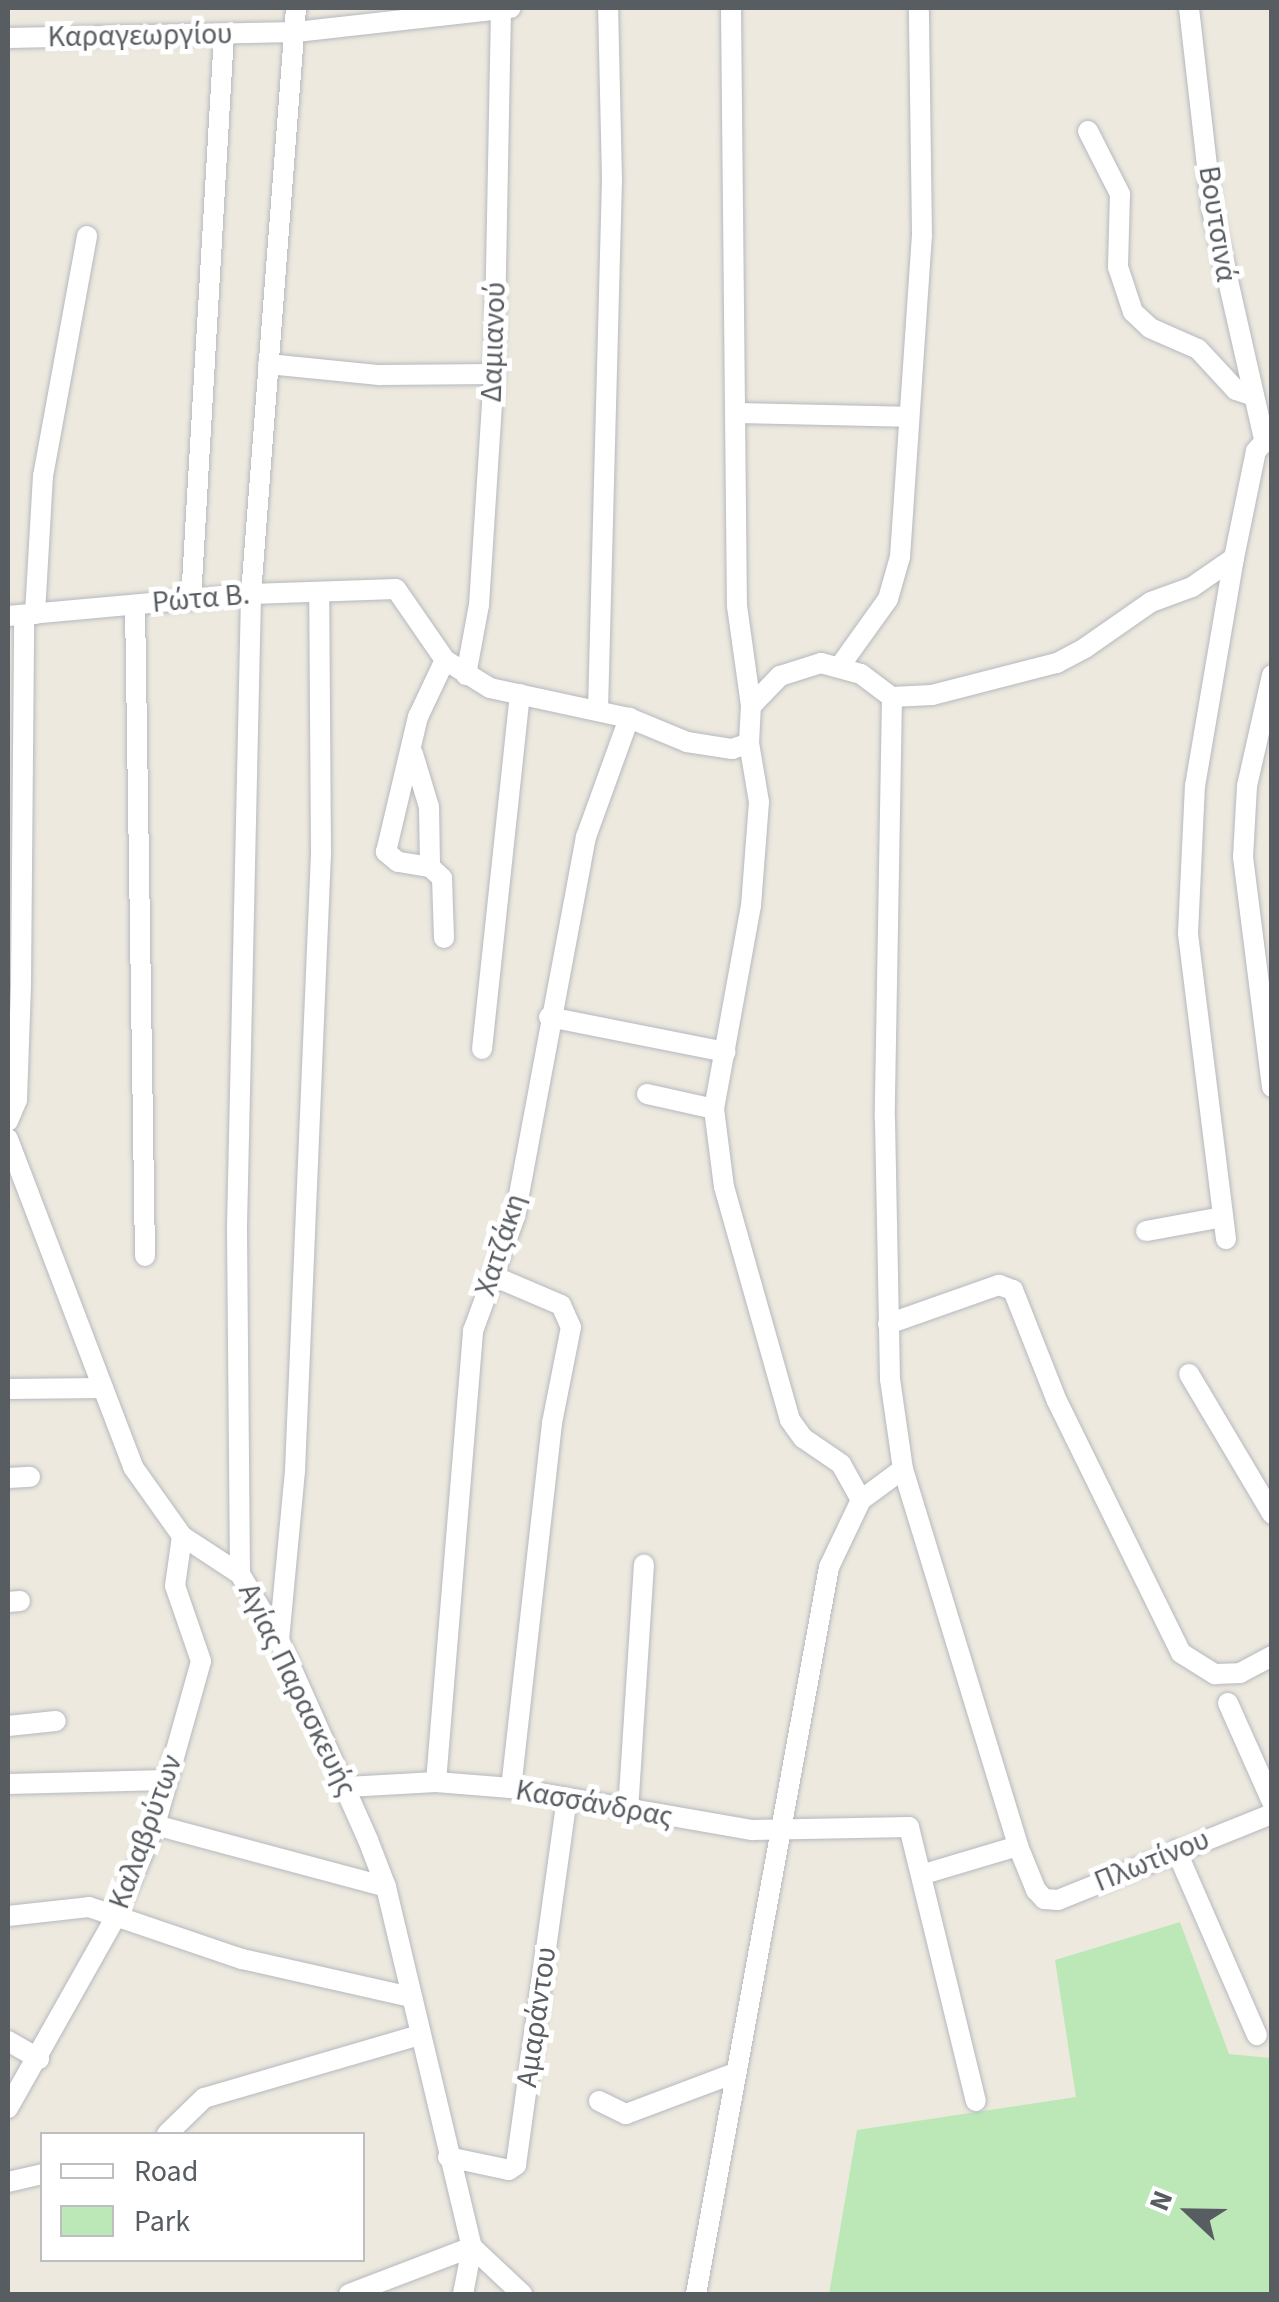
<!DOCTYPE html>
<html>
<head>
<meta charset="utf-8">
<style>
	body { margin:0 }
	#map { position:relative; width:1279px; height:2302px; overflow:hidden; background:#ede9df; font-family:"Source Sans 3",sans-serif }
	div>[style] { position:absolute }
	[style*='--x'] { left:calc(var(--x)*1px); top:calc(var(--y)*1px); width:calc(var(--w)*1px); rotate:calc(var(--a)*1deg) }
	.green>* { inset:0; background:#bce8b8 }
	.roads { filter:drop-shadow(0 0 2px #b5b9be) drop-shadow(0 0 2px #b5b9be) }
	.minor>* { height:20px; margin:-10px; padding:0 10px; transform-origin:10px; border-radius:10px; background:#fff }
	span { translate:-50% -50%; white-space:nowrap; text-align:center; line-height:1.15; -webkit-text-stroke:10px #fff; paint-order:stroke }
	.street-label { font-size:30px; color:#585d62 }
	.frame { position:absolute; inset:0; border:10px solid #585d62; pointer-events:none }
	.legend { position:absolute; left:40px; top:2132px; width:325px; height:130px; box-sizing:border-box; background:#fff; border:2px solid #bcbec0; margin:0; padding:12px 18px; list-style:none; font-size:30px; color:#585d62 }
	.legend li { display:flex; align-items:center; gap:20px; height:50px }
	.legend b { width:50px; border:2px solid #bcbec0 }
	.north { position:absolute; left:1139px; top:2162px; width:100px; height:100px; -webkit-text-stroke:8px #fff; paint-order:stroke; rotate:292deg; font-size:28px; font-weight:700; line-height:40px; text-align:center; color:#585d62 }
	.north::after { content:''; display:block; margin:auto; width:35px; height:45px; background:#585d62; clip-path:polygon(50% 0,100% 100%,50% 72%,0 100%) }
</style>
</head>
<body>
<div id="map">
	<div class="green">
		<div style="clip-path:polygon(1180px 1922px,1229px 2054px,1271px 2058px,1271px 2294px,829px 2294px,857px 2130px,1076px 2097px,1055px 1960px)"></div>
	</div>
	<div class="roads">
		<div class="minor">
			<div style="--x:731;--y:8;--w:598;--a:89.43"></div>
			<div style="--x:737;--y:606;--w:101;--a:82"></div>
			<div style="--x:1189;--y:8;--w:203;--a:83.5"></div>
			<div style="--x:1212;--y:210;--w:234;--a:77.2"></div>
			<div style="--x:8;--y:38;--w:288;--a:-1.2"></div>
			<div style="--x:296;--y:32;--w:216;--a:-6.4"></div>
			<div style="--x:1088;--y:131;--w:71;--a:63.1"></div>
			<div style="--x:1120;--y:194;--w:73;--a:91.6"></div>
			<div style="--x:1118;--y:267;--w:47;--a:71.6"></div>
			<div style="--x:1133;--y:312;--w:23;--a:43"></div>
			<div style="--x:1150;--y:328;--w:52;--a:23.6"></div>
			<div style="--x:1198;--y:349;--w:56;--a:47.2"></div>
			<div style="--x:1236;--y:390;--w:19;--a:18"></div>
			<div style="--x:268;--y:364;--w:112;--a:5.7"></div>
			<div style="--x:379;--y:375;--w:115;--a:-0.5"></div>
			<div style="--x:736;--y:413;--w:170;--a:1.3"></div>
			<div style="--x:191;--y:600;--w:566;--a:-86.66"></div>
			<div style="--x:135;--y:605;--w:651;--a:89.12"></div>
			<div style="--x:35;--y:614;--w:138;--a:-86.7"></div>
			<div style="--x:43;--y:476;--w:244;--a:-79.6"></div>
			<div style="--x:8;--y:616;--w:244;--a:-5.2"></div>
			<div style="--x:251;--y:594;--w:145;--a:-2"></div>
			<div style="--x:396;--y:589;--w:86;--a:55.4"></div>
			<div style="--x:445;--y:660;--w:53;--a:31.9"></div>
			<div style="--x:490;--y:688;--w:142;--a:12.2"></div>
			<div style="--x:629;--y:718;--w:63;--a:22.5"></div>
			<div style="--x:687;--y:742;--w:46;--a:8.8"></div>
			<div style="--x:732;--y:749;--w:18;--a:-19"></div>
			<div style="--x:840;--y:666;--w:82;--a:-54.4"></div>
			<div style="--x:888;--y:599;--w:44;--a:-74.1"></div>
			<div style="--x:900;--y:557;--w:323;--a:-86.1"></div>
			<div style="--x:922;--y:235;--w:227;--a:-90.8"></div>
			<div style="--x:466;--y:675;--w:71;--a:-79.5"></div>
			<div style="--x:479;--y:605;--w:231;--a:-86.3"></div>
			<div style="--x:494;--y:374;--w:366;--a:-88.9"></div>
			<div style="--x:1272;--y:675;--w:114;--a:102.7"></div>
			<div style="--x:1247;--y:786;--w:71;--a:93.2"></div>
			<div style="--x:1243;--y:857;--w:232;--a:82.8"></div>
			<div style="--x:892;--y:697;--w:422;--a:91"></div>
			<div style="--x:885;--y:1119;--w:260;--a:88.9"></div>
			<div style="--x:890;--y:1379;--w:91;--a:81.8"></div>
			<div style="--x:903;--y:1469;--w:394;--a:73"></div>
			<div style="--x:1018;--y:1846;--w:48;--a:67.8"></div>
			<div style="--x:1036;--y:1890;--w:12;--a:48"></div>
			<div style="--x:1044;--y:1899;--w:14;--a:4"></div>
			<div style="--x:1058;--y:1900;--w:231;--a:-21.9"></div>
			<div style="--x:598;--y:710;--w:530;--a:-88.49"></div>
			<div style="--x:612;--y:180;--w:172;--a:-91.3"></div>
			<div style="--x:413;--y:754;--w:55;--a:73.2"></div>
			<div style="--x:429;--y:807;--w:60;--a:89"></div>
			<div style="--x:444;--y:938;--w:60;--a:-91.9"></div>
			<div style="--x:442;--y:878;--w:16;--a:-137"></div>
			<div style="--x:430;--y:867;--w:32;--a:-171"></div>
			<div style="--x:398;--y:862;--w:16;--a:-140"></div>
			<div style="--x:386;--y:852;--w:139;--a:-76.7"></div>
			<div style="--x:418;--y:717;--w:63;--a:-64.7"></div>
			<div style="--x:549;--y:1017;--w:180;--a:11.2"></div>
			<div style="--x:482;--y:1049;--w:357;--a:-83.9"></div>
			<div style="--x:647;--y:1094;--w:69;--a:12.6"></div>
			<div style="--x:8;--y:1121;--w:23;--a:-67"></div>
			<div style="--x:17;--y:1100;--w:117;--a:-88"></div>
			<div style="--x:21;--y:983;--w:368;--a:-89.5"></div>
			<div style="--x:8;--y:1139;--w:351;--a:69.1"></div>
			<div style="--x:133;--y:1467;--w:85;--a:54.6"></div>
			<div style="--x:182;--y:1536;--w:69;--a:33.2"></div>
			<div style="--x:240;--y:1574;--w:77;--a:59.4"></div>
			<div style="--x:279;--y:1640;--w:219;--a:66"></div>
			<div style="--x:368;--y:1840;--w:50;--a:69"></div>
			<div style="--x:386;--y:1887;--w:370;--a:76.6"></div>
			<div style="--x:472;--y:2247;--w:48;--a:100.8"></div>
			<div style="--x:1146;--y:1231;--w:77;--a:-10.4"></div>
			<div style="--x:1226;--y:1239;--w:308;--a:-97.1"></div>
			<div style="--x:1188;--y:933;--w:147;--a:-87.3"></div>
			<div style="--x:1195;--y:786;--w:231;--a:-80.3"></div>
			<div style="--x:493;--y:1276;--w:74;--a:23.1"></div>
			<div style="--x:561;--y:1305;--w:24;--a:66"></div>
			<div style="--x:571;--y:1327;--w:98;--a:101.2"></div>
			<div style="--x:552;--y:1423;--w:367;--a:96.4"></div>
			<div style="--x:888;--y:1324;--w:118;--a:-19.4"></div>
			<div style="--x:999;--y:1285;--w:15;--a:20"></div>
			<div style="--x:1013;--y:1290;--w:119;--a:68.4"></div>
			<div style="--x:1057;--y:1401;--w:281;--a:63.8"></div>
			<div style="--x:1181;--y:1653;--w:40;--a:32"></div>
			<div style="--x:1215;--y:1674;--w:25;--a:-2"></div>
			<div style="--x:1240;--y:1673;--w:36;--a:-28"></div>
			<div style="--x:1189;--y:1374;--w:163;--a:59.3"></div>
			<div style="--x:8;--y:1389;--w:95;--a:-0.6"></div>
			<div style="--x:8;--y:1478;--w:22;--a:-3"></div>
			<div style="--x:861;--y:1500;--w:41;--a:-119.1"></div>
			<div style="--x:841;--y:1464;--w:46;--a:-145.6"></div>
			<div style="--x:803;--y:1438;--w:22;--a:-126"></div>
			<div style="--x:790;--y:1420;--w:242;--a:-105.8"></div>
			<div style="--x:724;--y:1187;--w:79;--a:-97.3"></div>
			<div style="--x:714;--y:1109;--w:206;--a:-79.7"></div>
			<div style="--x:751;--y:906;--w:104;--a:-85.6"></div>
			<div style="--x:759;--y:802;--w:60;--a:-99.6"></div>
			<div style="--x:749;--y:743;--w:37;--a:-87"></div>
			<div style="--x:751;--y:706;--w:42;--a:-46"></div>
			<div style="--x:780;--y:676;--w:43;--a:-17.6"></div>
			<div style="--x:821;--y:663;--w:41;--a:15.4"></div>
			<div style="--x:861;--y:674;--w:39;--a:37"></div>
			<div style="--x:892;--y:697;--w:40;--a:-2.9"></div>
			<div style="--x:932;--y:695;--w:129;--a:-14.4"></div>
			<div style="--x:1057;--y:663;--w:32;--a:-28"></div>
			<div style="--x:1085;--y:648;--w:80;--a:-34.9"></div>
			<div style="--x:1151;--y:602;--w:44;--a:-20.1"></div>
			<div style="--x:1192;--y:587;--w:51;--a:-34.6"></div>
			<div style="--x:1234;--y:558;--w:109;--a:-78.4"></div>
			<div style="--x:1256;--y:451;--w:24;--a:-48"></div>
			<div style="--x:240;--y:1574;--w:347;--a:-90.5"></div>
			<div style="--x:237;--y:1227;--w:633;--a:-88.73"></div>
			<div style="--x:251;--y:594;--w:588;--a:-85.61"></div>
			<div style="--x:8;--y:1602;--w:12;--a:-5"></div>
			<div style="--x:279;--y:1640;--w:170;--a:-84.6"></div>
			<div style="--x:295;--y:1471;--w:618;--a:-87.59"></div>
			<div style="--x:321;--y:854;--w:262;--a:-90.4"></div>
			<div style="--x:1228;--y:1703;--w:108;--a:66"></div>
			<div style="--x:8;--y:1726;--w:48;--a:-5.9"></div>
			<div style="--x:436;--y:1782;--w:453;--a:-85.3"></div>
			<div style="--x:473;--y:1331;--w:122;--a:-69.9"></div>
			<div style="--x:515;--y:1216;--w:386;--a:-79.4"></div>
			<div style="--x:586;--y:837;--w:127;--a:-70.1"></div>
			<div style="--x:8;--y:1784;--w:159;--a:-1.4"></div>
			<div style="--x:347;--y:1787;--w:89;--a:-3.2"></div>
			<div style="--x:436;--y:1782;--w:75;--a:4.6"></div>
			<div style="--x:511;--y:1788;--w:245;--a:9.9"></div>
			<div style="--x:752;--y:1830;--w:157;--a:-1.1"></div>
			<div style="--x:909;--y:1827;--w:282;--a:76.3"></div>
			<div style="--x:628;--y:1811;--w:247;--a:-86.3"></div>
			<div style="--x:155;--y:1825;--w:239;--a:15"></div>
			<div style="--x:1176;--y:1850;--w:202;--a:66.4"></div>
			<div style="--x:924;--y:1874;--w:98;--a:-16.6"></div>
			<div style="--x:8;--y:1916;--w:81;--a:-6.3"></div>
			<div style="--x:89;--y:1907;--w:162;--a:18.8"></div>
			<div style="--x:242;--y:1959;--w:172;--a:12.7"></div>
			<div style="--x:8;--y:2041;--w:36;--a:30"></div>
			<div style="--x:599;--y:2101;--w:30;--a:26"></div>
			<div style="--x:626;--y:2114;--w:116;--a:-20.6"></div>
			<div style="--x:8;--y:2108;--w:218;--a:-60.6"></div>
			<div style="--x:115;--y:1918;--w:101;--a:-66.7"></div>
			<div style="--x:155;--y:1825;--w:170;--a:-74.3"></div>
			<div style="--x:201;--y:1661;--w:79;--a:-109.1"></div>
			<div style="--x:175;--y:1586;--w:50;--a:-82"></div>
			<div style="--x:167;--y:2134;--w:52;--a:-44.2"></div>
			<div style="--x:204;--y:2098;--w:224;--a:-16.3"></div>
			<div style="--x:448;--y:2157;--w:62;--a:12"></div>
			<div style="--x:509;--y:2170;--w:9;--a:-36"></div>
			<div style="--x:516;--y:2165;--w:371;--a:-82.1"></div>
			<div style="--x:8;--y:2182;--w:35;--a:-13"></div>
			<div style="--x:472;--y:2247;--w:69;--a:43.2"></div>
			<div style="--x:349;--y:2294;--w:132;--a:-20.9"></div>
			<div style="--x:696;--y:2294;--w:739;--a:-79.63"></div>
			<div style="--x:829;--y:1567;--w:74;--a:-64.5"></div>
			<div style="--x:861;--y:1500;--w:52;--a:-36.4"></div>
		</div>
	</div>
	<div class="street-label">
		<span style="left:140px;top:36px;rotate:-1deg">Καραγεωργίου</span>
		<span style="left:1217px;top:224px;rotate:81deg">Βουτσινά</span>
		<span style="left:494px;top:342px;rotate:-88deg">Δαμιανού</span>
		<span style="left:201px;top:599px;rotate:-5deg">Ρώτα Β.</span>
		<span style="left:501px;top:1245px;rotate:-72deg">Χατζάκη</span>
		<span style="left:297px;top:1690px;rotate:64deg">Αγίας Παρασκευής</span>
		<span style="left:594px;top:1804px;rotate:10deg">Κασσάνδρας</span>
		<span style="left:146px;top:1832px;rotate:-70deg">Καλαβρύτων</span>
		<span style="left:1152px;top:1861px;rotate:-22deg">Πλωτίνου</span>
		<span style="left:537px;top:2017px;rotate:-82deg">Αμαράντου</span>
	</div>
	<div class="frame"></div>
	<ul class="legend">
	<li><b style="height:12px;background:#fff"></b>Road</li>
	<li><b style="height:28px;background:#bce8b8"></b>Park</li>
	</ul>
	<div class="north">N</div>
</div>
</body>
</html>
